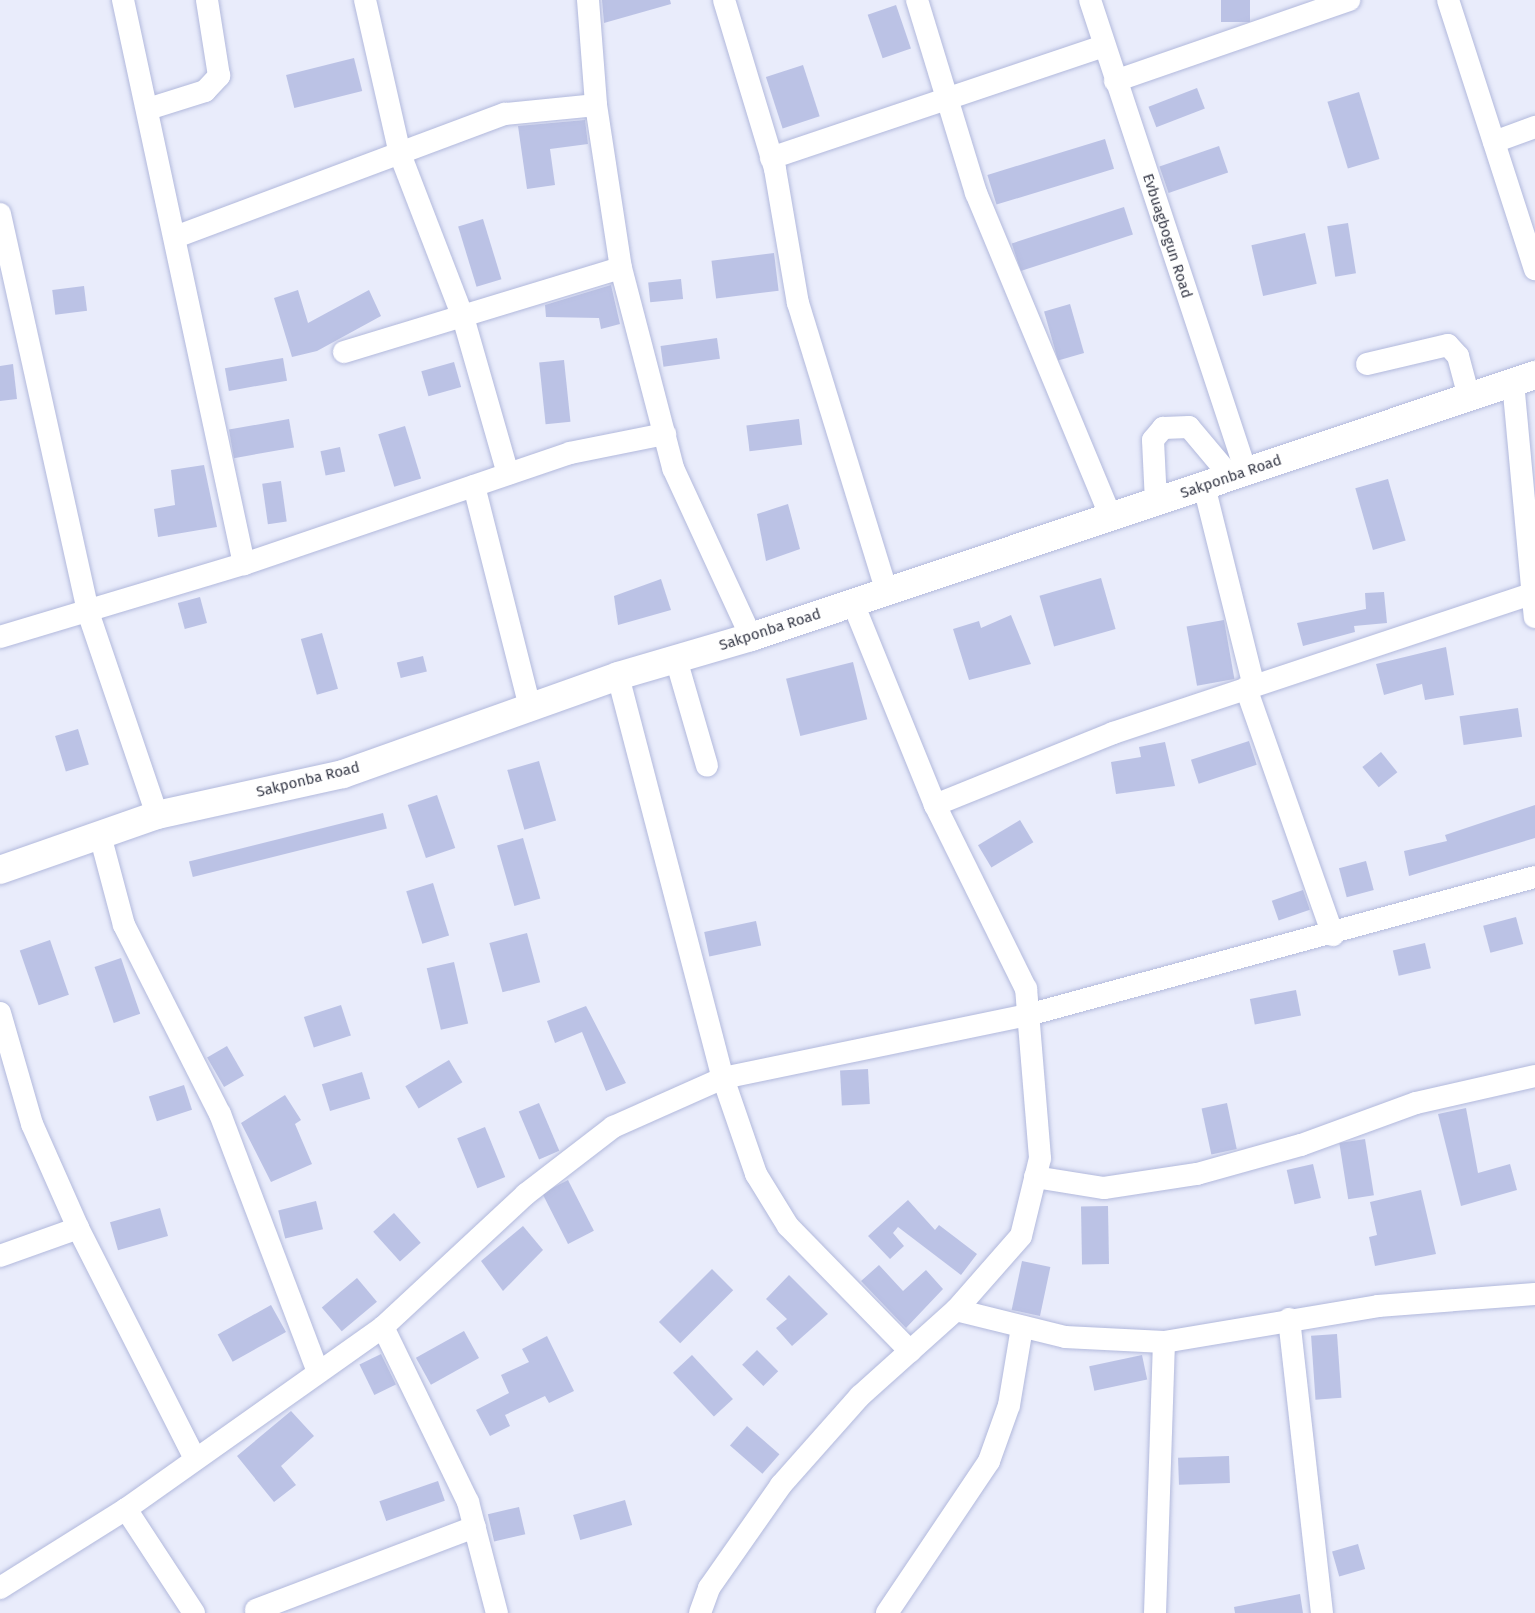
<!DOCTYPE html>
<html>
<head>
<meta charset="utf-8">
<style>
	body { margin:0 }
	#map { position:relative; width:1535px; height:1613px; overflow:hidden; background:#e9ecfb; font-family:"Fira Sans",sans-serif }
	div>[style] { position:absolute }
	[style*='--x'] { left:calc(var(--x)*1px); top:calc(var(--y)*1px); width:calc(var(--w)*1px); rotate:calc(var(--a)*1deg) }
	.building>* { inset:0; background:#bbc2e5; transform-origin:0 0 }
	.roads { filter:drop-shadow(0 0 2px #b2b9dc) drop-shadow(0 0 2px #b2b9dc) }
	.minor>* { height:22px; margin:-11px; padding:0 11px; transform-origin:11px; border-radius:11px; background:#fff }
	.major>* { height:28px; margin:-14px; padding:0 14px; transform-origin:14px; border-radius:14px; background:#fff }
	span { translate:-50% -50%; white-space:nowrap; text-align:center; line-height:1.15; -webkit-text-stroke:5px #fff; paint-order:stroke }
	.street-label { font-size:15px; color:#373a48 }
</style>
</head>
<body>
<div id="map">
	<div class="building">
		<div style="clip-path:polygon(602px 0,670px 0,671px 4px,604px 23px)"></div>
		<div style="left:1221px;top:0;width:29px;height:22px"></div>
		<div style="left:896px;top:5px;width:46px;height:30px;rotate:71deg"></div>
		<div style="left:354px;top:58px;width:34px;height:70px;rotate:76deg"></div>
		<div style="left:803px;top:65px;width:54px;height:39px;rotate:72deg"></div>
		<div style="left:1197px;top:88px;width:22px;height:52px;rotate:69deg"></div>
		<div style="left:1359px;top:92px;width:70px;height:33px;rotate:73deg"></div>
		<div style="clip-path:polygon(585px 120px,588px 144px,550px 149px,555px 185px,527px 189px,518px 126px)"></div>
		<div style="left:1105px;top:139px;width:31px;height:123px;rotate:73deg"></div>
		<div style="left:1219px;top:146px;width:28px;height:63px;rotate:71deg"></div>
		<div style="left:1124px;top:207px;width:29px;height:118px;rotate:72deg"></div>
		<div style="left:483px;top:219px;width:63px;height:26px;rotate:73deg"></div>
		<div style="left:1348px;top:223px;width:51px;height:21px;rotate:81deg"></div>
		<div style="left:1305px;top:233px;width:52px;height:55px;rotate:77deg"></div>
		<div style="left:774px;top:253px;width:38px;height:63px;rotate:83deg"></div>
		<div style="left:681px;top:279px;width:20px;height:33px;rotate:84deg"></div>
		<div style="clip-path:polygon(611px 285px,620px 324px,601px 329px,599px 318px,546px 317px,545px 305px)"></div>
		<div style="left:84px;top:286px;width:25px;height:32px;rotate:83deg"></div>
		<div style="clip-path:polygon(298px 290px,308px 323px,369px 290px,381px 316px,317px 351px,292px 357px,274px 298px)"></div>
		<div style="left:1070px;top:304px;width:51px;height:27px;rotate:74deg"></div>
		<div style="left:717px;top:338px;width:21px;height:57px;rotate:82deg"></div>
		<div style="left:283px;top:358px;width:23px;height:59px;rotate:80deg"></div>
		<div style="left:564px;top:360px;width:62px;height:25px;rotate:84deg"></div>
		<div style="left:454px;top:362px;width:26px;height:34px;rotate:74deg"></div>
		<div style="clip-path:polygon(13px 364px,17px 399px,0 401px,0 366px)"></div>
		<div style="left:289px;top:419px;width:29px;height:61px;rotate:80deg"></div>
		<div style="left:799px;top:419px;width:26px;height:53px;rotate:83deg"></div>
		<div style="left:405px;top:426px;width:55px;height:28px;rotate:73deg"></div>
		<div style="left:340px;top:447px;width:25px;height:20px;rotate:78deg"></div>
		<div style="clip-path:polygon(204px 465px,217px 527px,158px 537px,154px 509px,175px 505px,171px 470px)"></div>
		<div style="left:1388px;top:479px;width:64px;height:34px;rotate:74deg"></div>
		<div style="left:281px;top:481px;width:41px;height:19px;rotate:82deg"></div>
		<div style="clip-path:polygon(788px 504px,800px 549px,766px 561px,757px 514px)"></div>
		<div style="left:1101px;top:578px;width:53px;height:64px;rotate:74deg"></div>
		<div style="clip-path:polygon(661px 579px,671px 610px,618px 625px,614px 596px)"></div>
		<div style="clip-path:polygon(1384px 592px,1387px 623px,1354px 626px,1355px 632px,1303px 646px,1297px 623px,1366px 609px,1365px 593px)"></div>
		<div style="left:200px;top:597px;width:27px;height:23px;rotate:75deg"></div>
		<div style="clip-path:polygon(1011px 615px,1031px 664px,969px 680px,953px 629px,979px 621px,981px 628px)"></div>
		<div style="left:1224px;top:620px;width:60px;height:38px;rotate:80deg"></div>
		<div style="left:322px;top:633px;width:58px;height:22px;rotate:74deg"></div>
		<div style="clip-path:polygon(1446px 647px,1454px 695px,1425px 700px,1422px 684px,1384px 695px,1376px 664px)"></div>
		<div style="left:423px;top:656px;width:16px;height:27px;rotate:76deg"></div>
		<div style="left:853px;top:662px;width:59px;height:69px;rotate:76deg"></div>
		<div style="left:1518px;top:708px;width:29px;height:59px;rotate:82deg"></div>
		<div style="left:78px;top:729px;width:37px;height:24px;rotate:73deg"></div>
		<div style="left:1249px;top:741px;width:25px;height:61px;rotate:72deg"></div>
		<div style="clip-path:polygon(1165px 742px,1175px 786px,1116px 794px,1111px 762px,1141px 757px,1139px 747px)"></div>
		<div style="left:1381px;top:752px;width:26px;height:24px;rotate:51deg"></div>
		<div style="left:539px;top:761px;width:62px;height:33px;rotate:74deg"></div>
		<div style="left:437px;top:795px;width:56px;height:31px;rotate:71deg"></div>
		<div style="clip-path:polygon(1535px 805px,1535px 838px,1409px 876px,1404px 851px,1447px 841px,1445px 835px)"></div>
		<div style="left:383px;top:813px;width:16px;height:200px;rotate:76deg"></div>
		<div style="left:1020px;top:820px;width:26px;height:49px;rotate:59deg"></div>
		<div style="left:523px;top:838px;width:63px;height:27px;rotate:74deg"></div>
		<div style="left:1366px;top:861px;width:30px;height:28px;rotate:75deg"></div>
		<div style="left:433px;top:883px;width:55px;height:28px;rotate:73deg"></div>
		<div style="left:1303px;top:890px;width:21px;height:33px;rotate:71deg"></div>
		<div style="left:1516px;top:917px;width:28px;height:34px;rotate:75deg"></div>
		<div style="left:756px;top:921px;width:25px;height:53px;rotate:78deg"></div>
		<div style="left:527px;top:933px;width:51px;height:39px;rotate:75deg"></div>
		<div style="left:50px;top:940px;width:58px;height:32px;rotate:71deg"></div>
		<div style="left:1425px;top:943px;width:26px;height:33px;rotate:77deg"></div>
		<div style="left:121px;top:958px;width:59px;height:28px;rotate:71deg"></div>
		<div style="left:454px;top:962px;width:63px;height:28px;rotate:77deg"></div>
		<div style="left:1296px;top:990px;width:26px;height:47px;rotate:79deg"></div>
		<div style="left:341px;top:1005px;width:32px;height:39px;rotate:72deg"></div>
		<div style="clip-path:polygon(586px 1006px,626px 1083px,606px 1091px,582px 1032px,555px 1043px,547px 1021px)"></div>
		<div style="left:227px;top:1046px;width:34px;height:23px;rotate:60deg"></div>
		<div style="left:449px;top:1060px;width:26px;height:51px;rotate:59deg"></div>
		<div style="left:868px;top:1069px;width:35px;height:28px;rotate:87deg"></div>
		<div style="left:362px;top:1072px;width:28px;height:42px;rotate:73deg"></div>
		<div style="left:184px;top:1085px;width:26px;height:37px;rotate:72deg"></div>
		<div style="clip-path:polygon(285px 1095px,301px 1120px,295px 1124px,312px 1164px,271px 1182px,241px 1123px)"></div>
		<div style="left:539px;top:1103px;width:52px;height:22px;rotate:67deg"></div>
		<div style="left:1227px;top:1103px;width:47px;height:26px;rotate:78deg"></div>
		<div style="clip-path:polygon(1466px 1108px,1478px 1173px,1510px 1164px,1517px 1190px,1461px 1206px,1438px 1114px)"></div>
		<div style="left:485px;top:1127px;width:54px;height:30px;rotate:68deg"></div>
		<div style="left:1365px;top:1139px;width:57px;height:26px;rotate:81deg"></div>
		<div style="left:1313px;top:1164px;width:35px;height:27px;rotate:77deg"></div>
		<div style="left:568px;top:1180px;width:57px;height:29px;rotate:63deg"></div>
		<div style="clip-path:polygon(1421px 1190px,1436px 1254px,1375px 1266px,1369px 1237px,1377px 1235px,1370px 1202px)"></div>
		<div style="clip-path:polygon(908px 1200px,935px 1230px,939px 1225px,977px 1254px,961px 1275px,898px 1227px,893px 1233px,904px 1246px,890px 1259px,868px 1236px)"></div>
		<div style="left:316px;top:1201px;width:29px;height:39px;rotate:76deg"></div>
		<div style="left:1108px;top:1206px;width:58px;height:27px;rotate:89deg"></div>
		<div style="left:160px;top:1208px;width:29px;height:52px;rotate:74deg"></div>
		<div style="left:394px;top:1213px;width:40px;height:28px;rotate:48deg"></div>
		<div style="clip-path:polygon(523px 1226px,543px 1250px,503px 1291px,481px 1261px)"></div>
		<div style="left:1022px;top:1261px;width:29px;height:50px;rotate:12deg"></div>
		<div style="clip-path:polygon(879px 1265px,903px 1291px,926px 1270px,943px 1289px,906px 1328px,861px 1281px)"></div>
		<div style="left:712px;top:1269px;width:30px;height:75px;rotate:45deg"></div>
		<div style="clip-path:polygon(789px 1275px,828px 1314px,792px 1346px,776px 1328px,787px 1319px,766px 1299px)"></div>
		<div style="left:357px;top:1278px;width:31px;height:46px;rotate:50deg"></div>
		<div style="left:271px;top:1305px;width:31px;height:61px;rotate:61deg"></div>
		<div style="left:464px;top:1331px;width:31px;height:55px;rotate:61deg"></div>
		<div style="left:1337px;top:1334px;width:64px;height:26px;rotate:86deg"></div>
		<div style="clip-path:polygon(547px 1336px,574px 1391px,549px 1403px,545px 1396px,505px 1415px,510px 1426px,490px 1436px,476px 1410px,509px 1393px,501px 1375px,529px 1362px,522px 1349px)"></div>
		<div style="left:757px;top:1350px;width:30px;height:21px;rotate:45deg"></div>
		<div style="left:381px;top:1354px;width:34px;height:24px;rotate:64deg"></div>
		<div style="left:692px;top:1355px;width:60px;height:26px;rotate:47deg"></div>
		<div style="left:1142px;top:1355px;width:25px;height:54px;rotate:78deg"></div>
		<div style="clip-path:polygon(291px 1411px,314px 1436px,281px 1466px,296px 1485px,274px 1502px,237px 1456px)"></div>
		<div style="left:747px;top:1426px;width:43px;height:26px;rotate:41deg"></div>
		<div style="left:1229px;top:1456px;width:27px;height:51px;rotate:88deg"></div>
		<div style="left:438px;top:1481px;width:21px;height:62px;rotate:71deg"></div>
		<div style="left:625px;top:1500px;width:26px;height:54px;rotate:74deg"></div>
		<div style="left:519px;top:1507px;width:28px;height:32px;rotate:77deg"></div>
		<div style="left:1358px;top:1544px;width:26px;height:27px;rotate:74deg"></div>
		<div style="clip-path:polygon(1300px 1594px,1303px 1613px,1235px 1613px,1234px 1607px)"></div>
	</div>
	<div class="roads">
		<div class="minor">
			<div style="--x:123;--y:0;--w:577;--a:77.89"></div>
			<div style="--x:365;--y:0;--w:158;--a:77.2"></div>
			<div style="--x:400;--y:154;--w:175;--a:68.9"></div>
			<div style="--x:463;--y:317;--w:163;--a:74"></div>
			<div style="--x:588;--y:0;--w:105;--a:85.6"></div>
			<div style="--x:596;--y:105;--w:165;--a:81.3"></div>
			<div style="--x:621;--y:268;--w:207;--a:75.4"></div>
			<div style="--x:673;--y:468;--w:186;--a:65.2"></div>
			<div style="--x:724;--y:0;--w:177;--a:73.2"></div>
			<div style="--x:775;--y:169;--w:136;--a:80.3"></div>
			<div style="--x:798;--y:303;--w:302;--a:72.9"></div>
			<div style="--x:917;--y:0;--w:202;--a:73"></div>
			<div style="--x:976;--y:193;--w:351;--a:67.4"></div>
			<div style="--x:1090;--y:0;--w:497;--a:71.7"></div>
			<div style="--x:1448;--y:0;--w:283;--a:72.1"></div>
			<div style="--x:1115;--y:81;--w:248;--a:-19.1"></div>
			<div style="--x:148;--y:109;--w:60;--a:-17.5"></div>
			<div style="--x:205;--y:91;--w:21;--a:-47"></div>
			<div style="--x:219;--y:76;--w:77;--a:-99"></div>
			<div style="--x:1494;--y:142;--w:44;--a:-20.1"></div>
			<div style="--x:771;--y:158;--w:351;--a:-18.6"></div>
			<div style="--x:0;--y:214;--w:408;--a:77.5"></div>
			<div style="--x:88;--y:612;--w:214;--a:71.2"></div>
			<div style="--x:178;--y:236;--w:349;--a:-20.5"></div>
			<div style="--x:505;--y:114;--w:91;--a:-5.6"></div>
			<div style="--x:344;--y:352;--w:289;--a:-16.9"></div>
			<div style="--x:1367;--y:364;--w:83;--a:-13.2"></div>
			<div style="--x:1448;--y:345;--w:15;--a:48"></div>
			<div style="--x:1458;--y:356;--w:42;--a:75"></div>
			<div style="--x:1513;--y:382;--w:236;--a:84.7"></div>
			<div style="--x:474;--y:486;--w:228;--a:75.8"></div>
			<div style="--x:1204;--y:486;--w:206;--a:76"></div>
			<div style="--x:1156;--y:502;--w:62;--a:-92.8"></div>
			<div style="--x:1153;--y:440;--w:16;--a:-50"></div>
			<div style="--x:1163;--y:428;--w:26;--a:-2"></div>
			<div style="--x:1189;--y:427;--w:65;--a:50"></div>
			<div style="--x:0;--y:637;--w:255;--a:-16.7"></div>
			<div style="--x:244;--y:564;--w:344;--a:-18.8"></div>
			<div style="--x:570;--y:453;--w:97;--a:-11.3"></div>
			<div style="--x:676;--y:659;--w:111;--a:73.8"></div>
			<div style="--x:618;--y:676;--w:415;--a:75.4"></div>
			<div style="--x:723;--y:1078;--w:102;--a:71"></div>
			<div style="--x:756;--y:1174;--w:61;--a:58.4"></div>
			<div style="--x:788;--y:1226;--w:175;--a:45.7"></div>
			<div style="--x:1246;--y:688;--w:262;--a:70.6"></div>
			<div style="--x:935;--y:805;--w:192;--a:-22"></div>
			<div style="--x:1113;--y:733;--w:445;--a:-18.4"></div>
			<div style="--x:100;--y:835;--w:93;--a:75.1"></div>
			<div style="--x:124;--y:925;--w:212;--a:63.1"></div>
			<div style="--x:220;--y:1114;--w:273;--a:69.2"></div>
			<div style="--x:0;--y:1013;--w:116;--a:73.9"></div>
			<div style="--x:32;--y:1124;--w:114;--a:66.1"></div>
			<div style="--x:78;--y:1228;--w:257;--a:63.1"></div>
			<div style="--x:1035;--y:1177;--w:70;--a:9.1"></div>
			<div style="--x:1104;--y:1188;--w:94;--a:-8.6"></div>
			<div style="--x:1197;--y:1174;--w:108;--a:-15.6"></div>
			<div style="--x:1301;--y:1145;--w:122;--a:-20.1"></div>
			<div style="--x:1416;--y:1103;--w:122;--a:-12.8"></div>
			<div style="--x:0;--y:1256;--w:83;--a:-19.7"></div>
			<div style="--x:956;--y:1310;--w:112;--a:13.9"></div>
			<div style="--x:1065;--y:1337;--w:99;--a:2.9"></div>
			<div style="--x:1164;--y:1342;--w:217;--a:-9.5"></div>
			<div style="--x:1378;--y:1306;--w:157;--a:-4.4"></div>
			<div style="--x:1289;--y:1319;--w:296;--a:83.6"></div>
			<div style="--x:383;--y:1327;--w:195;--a:64.1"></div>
			<div style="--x:468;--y:1502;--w:115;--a:75.4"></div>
			<div style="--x:126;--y:1509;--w:124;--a:56.8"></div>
			<div style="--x:0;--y:1588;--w:149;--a:-32.1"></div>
			<div style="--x:126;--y:1509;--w:315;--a:-35.3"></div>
			<div style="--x:383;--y:1327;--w:195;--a:-42.9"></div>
			<div style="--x:526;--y:1194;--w:110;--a:-37.6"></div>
			<div style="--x:613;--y:1127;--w:120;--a:-24"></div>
			<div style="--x:723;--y:1078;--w:311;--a:-11.7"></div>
			<div style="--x:1028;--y:1015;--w:525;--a:-15.23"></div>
			<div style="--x:256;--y:1610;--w:234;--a:-20.8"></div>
			<div style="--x:700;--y:1613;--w:27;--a:-70"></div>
			<div style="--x:709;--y:1588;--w:126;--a:-55"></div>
			<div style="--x:781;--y:1485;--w:119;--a:-48.4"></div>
			<div style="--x:860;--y:1396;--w:129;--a:-41.9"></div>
			<div style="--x:956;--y:1310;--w:98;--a:-48.7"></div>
			<div style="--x:1021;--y:1236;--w:80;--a:-76.3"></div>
			<div style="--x:1040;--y:1158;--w:170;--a:-94.7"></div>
			<div style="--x:1026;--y:989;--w:205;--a:-116.3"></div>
			<div style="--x:935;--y:805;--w:218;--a:-112.1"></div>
			<div style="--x:887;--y:1613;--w:183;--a:-56.1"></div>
			<div style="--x:989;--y:1461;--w:59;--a:-70.3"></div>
			<div style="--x:1009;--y:1405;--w:79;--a:-80.5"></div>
			<div style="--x:1155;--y:1613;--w:271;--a:-88.1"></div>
		</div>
		<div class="major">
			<div style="--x:0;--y:870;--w:166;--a:-19.3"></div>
			<div style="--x:157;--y:815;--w:190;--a:-12.4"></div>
			<div style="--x:343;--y:774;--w:292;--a:-19.6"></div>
			<div style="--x:618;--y:676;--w:139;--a:-16.3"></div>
			<div style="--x:751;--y:637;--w:827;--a:-18.48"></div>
		</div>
	</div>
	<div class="street-label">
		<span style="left:1167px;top:236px;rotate:72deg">Evbuagbogun Road</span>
		<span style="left:1231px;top:477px;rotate:-19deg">Sakponba Road</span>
		<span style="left:770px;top:630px;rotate:-18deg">Sakponba Road</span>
		<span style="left:308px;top:780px;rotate:-14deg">Sakponba Road</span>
	</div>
</div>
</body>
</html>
